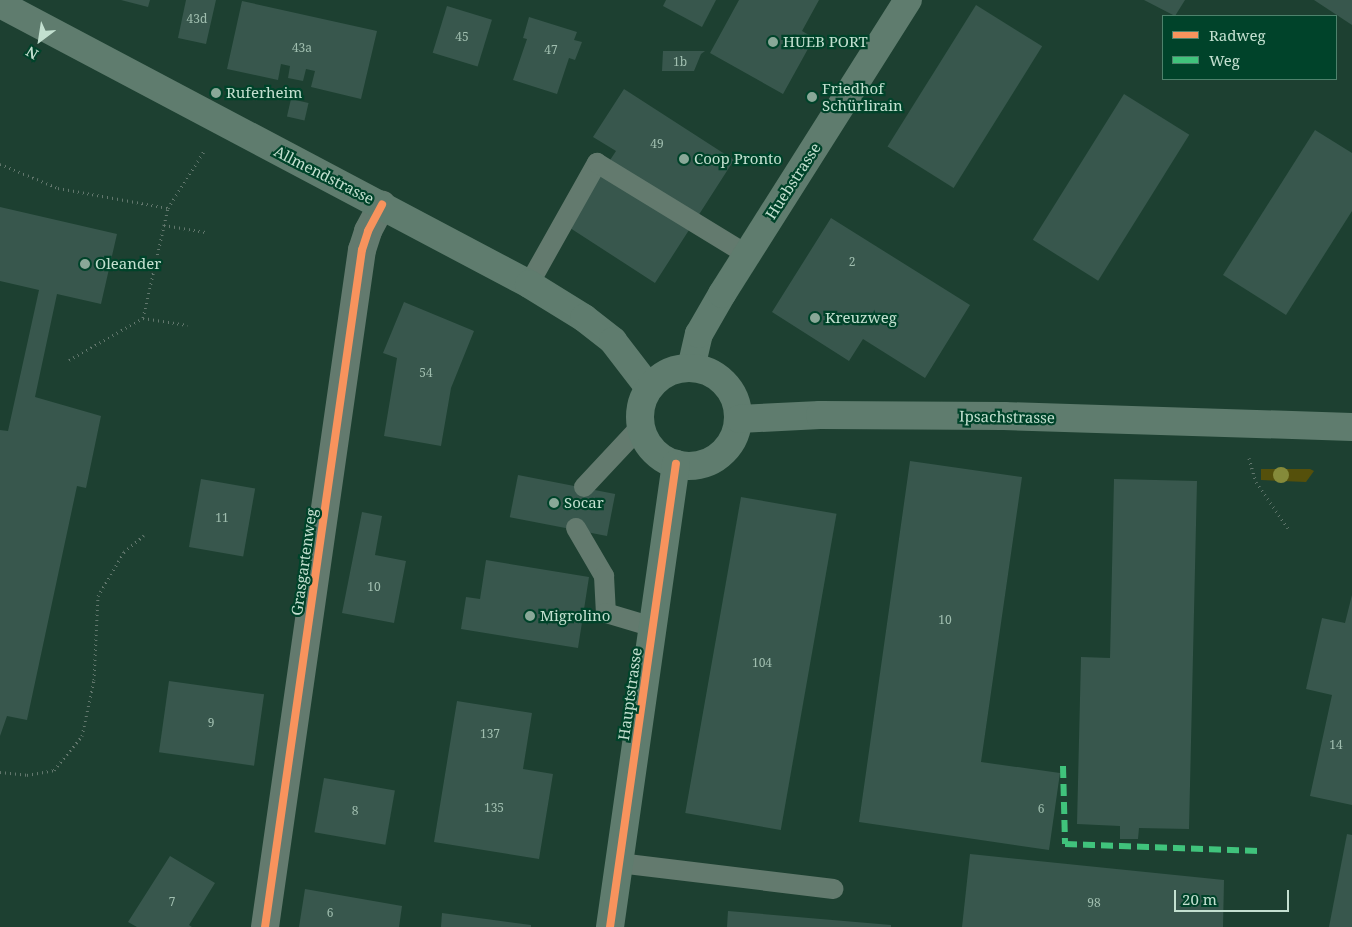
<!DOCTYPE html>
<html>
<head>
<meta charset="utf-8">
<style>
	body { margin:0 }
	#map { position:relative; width:1352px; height:927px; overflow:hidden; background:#1d4031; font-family:"Noto Serif",serif }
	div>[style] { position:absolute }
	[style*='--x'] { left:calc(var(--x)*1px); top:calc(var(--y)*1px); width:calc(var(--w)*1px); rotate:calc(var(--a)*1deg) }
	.green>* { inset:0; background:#55500b }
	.building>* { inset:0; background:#38574d; transform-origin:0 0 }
	.path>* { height:3px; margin-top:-1.5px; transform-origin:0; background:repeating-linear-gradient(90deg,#62776d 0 1px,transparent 0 5px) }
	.lane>* { height:20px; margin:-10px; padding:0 10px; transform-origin:10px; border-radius:10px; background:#637a6e }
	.street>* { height:28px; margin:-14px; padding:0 14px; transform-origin:14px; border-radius:14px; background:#637a6e }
	.secondary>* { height:28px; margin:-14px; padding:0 14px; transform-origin:14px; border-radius:14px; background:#5f7c6e }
	.secondary>.ring { margin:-14px; padding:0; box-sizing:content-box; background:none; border:28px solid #5f7c6e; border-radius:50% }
	.quiet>* { height:6px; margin-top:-3px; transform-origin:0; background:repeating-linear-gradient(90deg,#40c37c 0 12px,transparent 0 18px) }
	.cycleway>* { height:8px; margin:-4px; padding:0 4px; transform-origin:4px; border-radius:4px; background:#f8935d }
	.trees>* { width:16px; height:16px; margin:-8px; border-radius:50%; background:#858a3a }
	.dots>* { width:14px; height:14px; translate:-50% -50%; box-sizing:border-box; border:2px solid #00432a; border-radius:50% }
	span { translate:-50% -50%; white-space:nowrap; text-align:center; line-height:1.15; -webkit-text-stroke:4.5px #00432a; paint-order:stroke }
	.number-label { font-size:12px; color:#a0beaf }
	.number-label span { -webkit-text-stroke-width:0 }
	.poi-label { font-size:15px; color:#c3e0d0 }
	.left { translate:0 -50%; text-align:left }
	.street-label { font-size:15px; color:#c3e0d0 }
	.legend { position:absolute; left:1162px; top:15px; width:175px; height:65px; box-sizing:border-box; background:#00432a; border:1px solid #4e826c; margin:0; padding:6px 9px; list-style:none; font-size:15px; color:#c3e0d0 }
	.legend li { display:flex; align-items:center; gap:10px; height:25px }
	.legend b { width:25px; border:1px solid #4e826c }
	.north { position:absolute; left:15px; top:15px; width:50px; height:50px; -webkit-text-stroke:4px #00432a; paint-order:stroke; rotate:211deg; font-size:14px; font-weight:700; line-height:20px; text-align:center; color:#c3e0d0 }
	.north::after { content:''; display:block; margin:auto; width:18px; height:22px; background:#c3e0d0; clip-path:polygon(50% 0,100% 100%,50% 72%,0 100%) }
	.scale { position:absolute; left:1174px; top:890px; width:115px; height:22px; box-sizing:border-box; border:2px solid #c3e0d0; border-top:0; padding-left:6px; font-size:15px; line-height:18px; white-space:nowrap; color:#c3e0d0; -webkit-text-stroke:4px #00432a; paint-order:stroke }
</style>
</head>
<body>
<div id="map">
	<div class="green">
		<div style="clip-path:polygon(1261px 469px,1310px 469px,1314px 471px,1306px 482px,1261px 480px)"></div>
	</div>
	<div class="building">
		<div style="clip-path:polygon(121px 0,150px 0,148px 7px)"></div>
		<div style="clip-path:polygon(186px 0,216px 0,206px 44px,178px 38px)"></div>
		<div style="clip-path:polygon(666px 0,716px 0,702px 27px,663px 6px)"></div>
		<div style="clip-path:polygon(739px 0,819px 0,802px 31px,814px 38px,783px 94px,710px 53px)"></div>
		<div style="clip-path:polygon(1144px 0,1185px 0,1175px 16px)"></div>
		<div style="clip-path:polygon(1314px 0,1352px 0,1352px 25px)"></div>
		<div style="clip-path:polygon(242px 1px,377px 31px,361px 99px,311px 87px,315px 71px,306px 69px,303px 81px,288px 78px,290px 66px,281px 64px,278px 80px,227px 69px)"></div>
		<div style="left:976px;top:5px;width:78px;height:167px;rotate:32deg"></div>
		<div style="left:447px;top:6px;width:47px;height:49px;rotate:17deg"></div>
		<div style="clip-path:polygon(529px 17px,577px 32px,574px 40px,582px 42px,575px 60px,569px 58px,557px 94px,513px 80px,527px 39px,523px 38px)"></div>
		<div style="clip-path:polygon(663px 51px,705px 51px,701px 54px,694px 71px,662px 71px)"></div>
		<div style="clip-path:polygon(624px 89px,734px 160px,655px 283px,567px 226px,616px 151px,593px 137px)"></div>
		<div style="left:1124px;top:94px;width:77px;height:172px;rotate:32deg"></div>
		<div style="left:291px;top:99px;width:18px;height:18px;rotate:13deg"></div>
		<div style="clip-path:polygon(1315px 130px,1352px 153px,1352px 211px,1286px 315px,1223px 275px)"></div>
		<div style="clip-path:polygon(0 207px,117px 234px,101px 304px,57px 294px,35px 397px,101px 416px,86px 488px,77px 486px,27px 720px,7px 716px,0 736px,0 430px,8px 431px,39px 290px,0 281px)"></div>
		<div style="clip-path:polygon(831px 218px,970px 305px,925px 378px,863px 339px,849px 361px,772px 312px)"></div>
		<div style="clip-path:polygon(404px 302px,474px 331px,451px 388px,441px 446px,384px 436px,397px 358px,383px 353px)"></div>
		<div style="clip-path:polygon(910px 461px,1022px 477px,981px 762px,1060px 773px,1049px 850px,859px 822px)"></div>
		<div style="left:518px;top:475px;width:99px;height:43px;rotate:11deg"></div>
		<div style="left:201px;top:479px;width:55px;height:69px;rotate:10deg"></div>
		<div style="clip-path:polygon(1114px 479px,1197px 481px,1189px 829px,1139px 828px,1138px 839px,1120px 839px,1120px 826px,1077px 824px,1081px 657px,1110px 658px)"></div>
		<div style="left:741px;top:497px;width:97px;height:321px;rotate:10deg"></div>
		<div style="clip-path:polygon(362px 512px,382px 516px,375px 555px,406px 561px,394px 623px,342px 613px)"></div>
		<div style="clip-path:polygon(486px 560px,589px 577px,578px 648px,461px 629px,466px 597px,480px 599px)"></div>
		<div style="clip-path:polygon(1352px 595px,1352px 805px,1310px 796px,1332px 695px,1306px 689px,1322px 618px,1345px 623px)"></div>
		<div style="left:169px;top:681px;width:96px;height:72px;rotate:8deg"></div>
		<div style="clip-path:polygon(457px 701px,532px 713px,523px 769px,553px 774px,539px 859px,434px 842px)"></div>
		<div style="left:324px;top:778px;width:72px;height:55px;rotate:10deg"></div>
		<div style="clip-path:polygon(1347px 834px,1352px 835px,1352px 927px,1329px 927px)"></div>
		<div style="clip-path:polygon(970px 854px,1224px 880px,1223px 927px,962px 927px)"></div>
		<div style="clip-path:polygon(170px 856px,215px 883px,189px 925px,192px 927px,137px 927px,128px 922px)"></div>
		<div style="clip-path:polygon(305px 889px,402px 906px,399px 927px,299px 927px)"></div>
		<div style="clip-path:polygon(728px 911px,891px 925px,891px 927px,727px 927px)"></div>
		<div style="clip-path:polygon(442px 913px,531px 925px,531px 927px,441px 927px)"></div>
	</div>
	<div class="path">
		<div style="--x:0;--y:164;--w:63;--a:22.5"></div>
		<div style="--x:58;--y:188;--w:112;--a:10.3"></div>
		<div style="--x:164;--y:225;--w:42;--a:9.7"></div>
		<div style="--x:143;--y:318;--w:113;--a:-77.2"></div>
		<div style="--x:168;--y:208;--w:67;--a:-57.7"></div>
		<div style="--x:69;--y:360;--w:85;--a:-29.6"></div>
		<div style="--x:143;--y:318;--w:45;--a:9"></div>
		<div style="--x:1249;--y:458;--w:25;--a:74"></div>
		<div style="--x:1256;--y:482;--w:56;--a:55.2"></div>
		<div style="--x:0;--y:772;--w:27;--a:6"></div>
		<div style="--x:27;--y:775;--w:27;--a:-10"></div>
		<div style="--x:54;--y:770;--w:44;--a:-50.5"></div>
		<div style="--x:82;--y:736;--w:57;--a:-77.9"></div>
		<div style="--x:94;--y:680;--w:84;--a:-87.3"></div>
		<div style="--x:98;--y:596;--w:51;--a:-59.4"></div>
		<div style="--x:124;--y:552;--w:26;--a:-40"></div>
	</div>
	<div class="lane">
		<div style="--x:529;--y:284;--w:139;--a:-60.7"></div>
		<div style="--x:597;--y:163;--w:175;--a:31.4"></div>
		<div style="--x:584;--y:487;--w:83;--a:-46.9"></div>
		<div style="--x:576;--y:528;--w:56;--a:59.7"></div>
		<div style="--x:604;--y:576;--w:37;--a:87"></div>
		<div style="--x:606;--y:613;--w:49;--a:16.6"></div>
		<div style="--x:619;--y:863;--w:216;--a:6.9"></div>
	</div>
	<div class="street">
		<div style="--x:265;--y:927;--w:684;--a:-81.85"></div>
		<div style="--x:362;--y:250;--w:20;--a:-72"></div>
		<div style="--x:368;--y:231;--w:30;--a:-62"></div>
	</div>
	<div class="secondary">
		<div style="--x:0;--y:4;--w:599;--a:27.89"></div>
		<div style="--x:529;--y:284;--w:65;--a:31.7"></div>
		<div style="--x:584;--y:318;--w:37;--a:38"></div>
		<div style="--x:613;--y:341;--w:59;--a:52.5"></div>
		<div style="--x:691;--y:368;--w:35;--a:-77"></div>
		<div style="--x:699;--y:334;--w:46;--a:-60.1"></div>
		<div style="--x:722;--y:294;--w:348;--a:-57.7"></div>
		<div class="ring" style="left:640px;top:368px;width:70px;height:70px"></div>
		<div style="--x:739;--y:419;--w:81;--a:-2.8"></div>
		<div style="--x:820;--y:415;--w:184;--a:0.3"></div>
		<div style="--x:1004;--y:416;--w:348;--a:1.8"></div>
		<div style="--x:610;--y:927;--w:468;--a:-81.9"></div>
	</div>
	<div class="quiet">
		<div style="--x:1063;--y:766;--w:78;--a:88.5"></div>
		<div style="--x:1065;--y:844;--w:194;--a:2.1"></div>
	</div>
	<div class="cycleway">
		<div style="--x:265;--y:927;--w:684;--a:-81.85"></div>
		<div style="--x:362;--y:250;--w:20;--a:-72"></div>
		<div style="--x:368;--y:231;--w:30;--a:-62"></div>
		<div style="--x:610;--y:927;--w:468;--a:-81.9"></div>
	</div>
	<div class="trees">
		<div style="left:1281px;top:475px"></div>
	</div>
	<div class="dots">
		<div style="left:773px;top:42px;background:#89a898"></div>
		<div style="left:216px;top:93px;background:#89a898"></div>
		<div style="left:812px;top:97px;background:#89a898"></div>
		<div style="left:684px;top:159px;background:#89a898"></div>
		<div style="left:85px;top:264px;background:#89a898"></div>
		<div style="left:815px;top:318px;background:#89a898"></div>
		<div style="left:554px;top:503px;background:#89a898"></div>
		<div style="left:530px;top:616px;background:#89a898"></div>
	</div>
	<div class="number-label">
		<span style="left:197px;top:19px">43d</span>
		<span style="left:462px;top:37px">45</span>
		<span style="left:302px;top:48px">43a</span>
		<span style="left:551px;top:50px">47</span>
		<span style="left:680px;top:62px">1b</span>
		<span style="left:657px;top:144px">49</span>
		<span style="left:852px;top:262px">2</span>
		<span style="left:426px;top:373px">54</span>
		<span style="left:222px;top:518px">11</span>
		<span style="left:374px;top:587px">10</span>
		<span style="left:945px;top:620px">10</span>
		<span style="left:762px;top:663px">104</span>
		<span style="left:211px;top:723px">9</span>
		<span style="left:490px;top:734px">137</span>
		<span style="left:1336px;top:745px">14</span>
		<span style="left:494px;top:808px">135</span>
		<span style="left:1041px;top:809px">6</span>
		<span style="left:355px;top:811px">8</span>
		<span style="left:172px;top:902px">7</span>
		<span style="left:1094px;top:903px">98</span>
		<span style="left:330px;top:913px">6</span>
	</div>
	<div class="poi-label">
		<span class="left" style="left:783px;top:42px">HUEB PORT</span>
		<span class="left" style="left:822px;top:97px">Friedhof<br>Schürlirain</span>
		<span class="left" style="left:226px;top:93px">Ruferheim</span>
		<span class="left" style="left:694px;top:159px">Coop Pronto</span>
		<span class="left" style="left:95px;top:264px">Oleander</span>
		<span class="left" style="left:825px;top:318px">Kreuzweg</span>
		<span class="left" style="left:564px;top:503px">Socar</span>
		<span class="left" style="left:540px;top:616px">Migrolino</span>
	</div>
	<div class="street-label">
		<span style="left:324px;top:175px;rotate:27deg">Allmendstrasse</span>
		<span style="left:793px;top:181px;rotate:-57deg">Huebstrasse</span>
		<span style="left:1007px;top:417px;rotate:1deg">Ipsachstrasse</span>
		<span style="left:304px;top:562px;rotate:-82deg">Grasgartenweg</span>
		<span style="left:630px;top:694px;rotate:-82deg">Hauptstrasse</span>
	</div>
	<ul class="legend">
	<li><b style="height:6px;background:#f8935d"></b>Radweg</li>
	<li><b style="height:6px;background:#40c37c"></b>Weg</li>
	</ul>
	<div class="north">N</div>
	<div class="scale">20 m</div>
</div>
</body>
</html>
